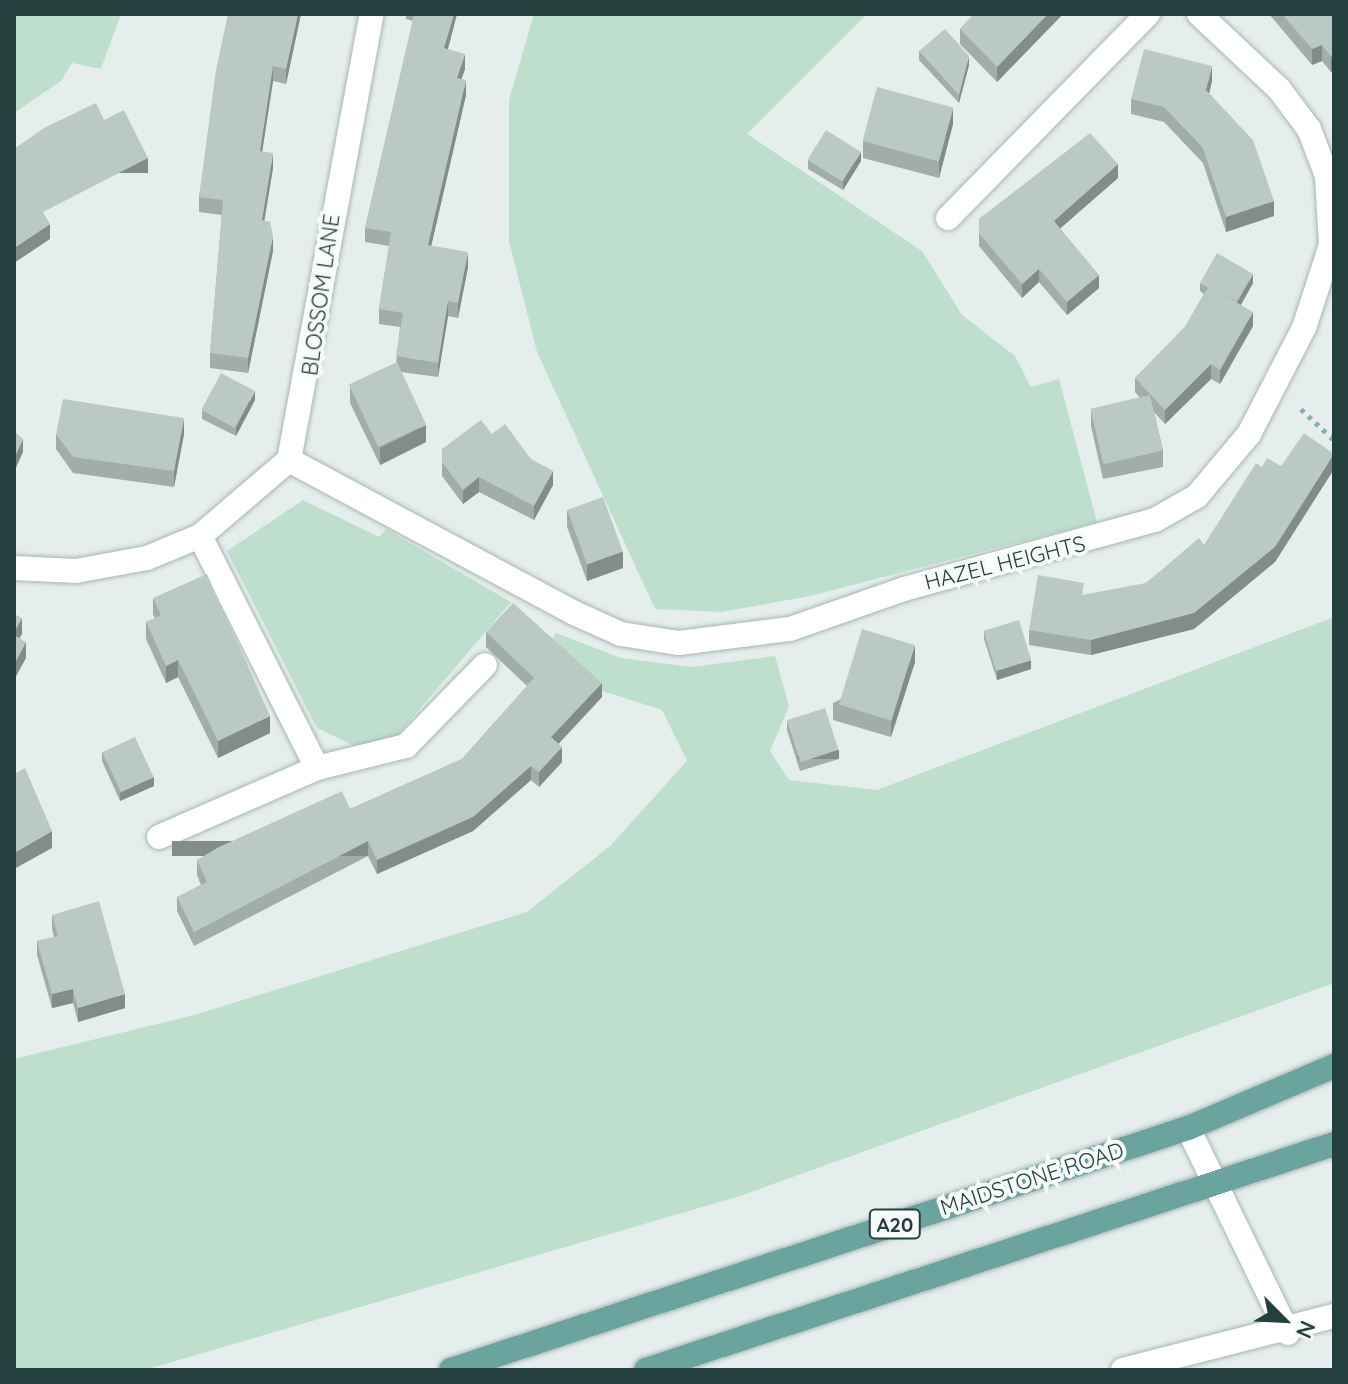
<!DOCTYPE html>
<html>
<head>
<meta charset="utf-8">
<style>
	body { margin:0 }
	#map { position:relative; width:1348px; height:1384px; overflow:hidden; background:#e5eeec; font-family:Quicksand,sans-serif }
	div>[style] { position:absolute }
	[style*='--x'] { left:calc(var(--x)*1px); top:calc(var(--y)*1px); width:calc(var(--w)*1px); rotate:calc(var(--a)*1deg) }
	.green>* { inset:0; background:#bfdfce }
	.path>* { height:5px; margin-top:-2.5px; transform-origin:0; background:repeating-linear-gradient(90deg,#86b1ac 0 4px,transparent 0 10px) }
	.roads { filter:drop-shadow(0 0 2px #a7b6b4) drop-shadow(0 0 2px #a7b6b4) }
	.minor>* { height:24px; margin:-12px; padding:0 12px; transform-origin:12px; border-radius:12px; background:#fff }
	.primary>* { height:24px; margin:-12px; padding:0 12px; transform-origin:12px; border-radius:12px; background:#6ba39f }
	.wall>* { inset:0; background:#a0adaa }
	.shaded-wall>* { inset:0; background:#828d8b; transform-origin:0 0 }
	.building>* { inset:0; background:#bac9c6; transform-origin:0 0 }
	span { translate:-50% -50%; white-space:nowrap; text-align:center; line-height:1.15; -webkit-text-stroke:8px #f6faf9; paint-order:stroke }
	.shield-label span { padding:2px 6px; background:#f6faf9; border:2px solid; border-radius:6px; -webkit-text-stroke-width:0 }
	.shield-label { font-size:20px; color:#24403e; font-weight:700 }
	.street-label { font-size:22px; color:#24403e }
	.frame { position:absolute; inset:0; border:16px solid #24403e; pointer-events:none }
	.north { position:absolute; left:1244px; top:1280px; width:80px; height:80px; -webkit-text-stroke:6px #f6faf9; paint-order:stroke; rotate:114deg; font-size:22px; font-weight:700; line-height:32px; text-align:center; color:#24403e }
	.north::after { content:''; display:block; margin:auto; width:28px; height:36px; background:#24403e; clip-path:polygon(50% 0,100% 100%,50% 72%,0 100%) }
</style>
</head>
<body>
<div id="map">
	<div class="green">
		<div style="clip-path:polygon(14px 14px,121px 14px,101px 69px,72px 63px,61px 81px,14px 113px)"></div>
		<div style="clip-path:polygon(534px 14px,867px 14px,747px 134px,922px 251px,962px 315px,1015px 356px,1031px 387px,1059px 379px,1097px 522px,810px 596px,722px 612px,655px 609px,537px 352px,509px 241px,509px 100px)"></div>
		<div style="clip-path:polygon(303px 500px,379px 537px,386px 529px,511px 602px,395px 738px,361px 749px,317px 728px,227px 551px)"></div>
		<div style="clip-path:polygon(1334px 617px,1334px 983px,740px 1196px,145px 1370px,14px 1370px,14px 1059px,194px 1015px,527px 912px,610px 846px,687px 761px,662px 710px,593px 688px,548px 647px,556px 633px,621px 658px,692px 667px,775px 656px,789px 706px,770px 751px,789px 780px,877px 790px)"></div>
	</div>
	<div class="path">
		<div style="--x:1301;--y:409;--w:45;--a:43.2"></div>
	</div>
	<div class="roads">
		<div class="minor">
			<div style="--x:948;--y:218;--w:286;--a:-45.6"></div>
			<div style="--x:289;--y:460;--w:321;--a:28.2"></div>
			<div style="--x:572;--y:612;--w:54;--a:24.2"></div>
			<div style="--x:621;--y:634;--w:59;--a:8.8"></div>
			<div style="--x:679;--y:643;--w:112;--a:-7.2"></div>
			<div style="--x:790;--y:629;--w:121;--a:-19.3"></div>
			<div style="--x:904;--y:589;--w:260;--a:-15.4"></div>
			<div style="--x:1155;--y:520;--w:48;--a:-29.7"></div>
			<div style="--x:1197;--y:496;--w:81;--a:-50"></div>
			<div style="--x:1249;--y:434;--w:119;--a:-62.6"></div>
			<div style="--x:1304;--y:328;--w:87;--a:-72"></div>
			<div style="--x:1331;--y:245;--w:69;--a:-93.3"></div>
			<div style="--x:1327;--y:176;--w:50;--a:-111"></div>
			<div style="--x:1309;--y:129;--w:50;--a:-126.9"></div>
			<div style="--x:1279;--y:89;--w:110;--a:-136.8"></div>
			<div style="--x:200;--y:536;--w:260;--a:63.2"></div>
			<div style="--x:14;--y:568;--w:62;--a:2.8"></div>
			<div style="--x:76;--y:571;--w:72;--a:-10.4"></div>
			<div style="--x:147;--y:558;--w:57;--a:-22.5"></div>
			<div style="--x:200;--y:536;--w:117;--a:-40.5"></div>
			<div style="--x:289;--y:460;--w:454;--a:-79.5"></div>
			<div style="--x:159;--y:837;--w:172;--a:-23.6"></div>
			<div style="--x:317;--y:768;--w:92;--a:-13.9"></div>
			<div style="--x:406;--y:746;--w:113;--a:-45.7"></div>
			<div style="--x:1188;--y:1128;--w:228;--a:64"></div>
			<div style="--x:1123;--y:1370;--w:218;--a:-14.4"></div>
		</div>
		<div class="primary">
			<div style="--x:451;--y:1370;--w:776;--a:-18.18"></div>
			<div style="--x:1188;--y:1128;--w:159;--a:-23"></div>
			<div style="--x:646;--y:1370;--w:724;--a:-18.18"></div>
		</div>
	</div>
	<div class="wall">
		<div style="clip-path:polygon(228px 14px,301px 14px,286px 84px,273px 81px,262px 151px,273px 168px,264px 221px,273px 251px,248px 373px,210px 368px,210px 353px,222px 215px,199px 212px,199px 197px)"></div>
		<div style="clip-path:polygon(406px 14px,457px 14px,448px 49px,465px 69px,461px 79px,466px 95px,431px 246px,468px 267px,458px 318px,448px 316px,438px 377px,401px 372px,426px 442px,380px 465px,350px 403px,350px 386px,396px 363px,400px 327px,379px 324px,379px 309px,389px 246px,365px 242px,365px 228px,413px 21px,406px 19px)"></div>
		<div style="clip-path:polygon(974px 14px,1063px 14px,997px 82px,960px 44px,960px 29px)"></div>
		<div style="clip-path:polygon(1269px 14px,1334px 14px,1334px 70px,1331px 72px,1322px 61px,1312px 65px)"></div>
		<div style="clip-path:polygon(919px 51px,969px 65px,959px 103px,919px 60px)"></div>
		<div style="clip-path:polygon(1212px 81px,1209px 94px,1274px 216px,1226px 232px,1203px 163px,1164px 122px,1131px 114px,1131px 99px)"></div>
		<div style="clip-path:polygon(953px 124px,939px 178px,863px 158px,863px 141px)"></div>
		<div style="clip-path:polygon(808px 160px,861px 161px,843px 190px,808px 169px)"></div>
		<div style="clip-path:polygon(1118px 178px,1060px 228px,1099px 288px,1067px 315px,1039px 282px,1022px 298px,979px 246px,979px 219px)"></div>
		<div style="clip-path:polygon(1200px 283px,1253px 283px,1241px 305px,1253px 326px,1220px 384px,1211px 379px,1165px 424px,1154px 412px,1163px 450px,1163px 467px,1103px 479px,1091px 426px,1091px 409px,1140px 398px,1135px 392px,1135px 378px,1185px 327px,1204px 294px,1200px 291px)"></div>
		<div style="clip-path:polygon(255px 400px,236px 436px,202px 419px,202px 410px)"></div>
		<div style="clip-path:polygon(56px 434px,184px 434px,174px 487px,73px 473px,56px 449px)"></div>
		<div style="clip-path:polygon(492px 434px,531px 459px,553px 485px,534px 520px,479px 492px,463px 504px,442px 476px,442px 449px)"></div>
		<div style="clip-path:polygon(1281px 466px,1334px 469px,1275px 562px,1194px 629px,1091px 655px,1029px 645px,1029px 630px,1146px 583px,1204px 545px,1262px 467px)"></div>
		<div style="clip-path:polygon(567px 510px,623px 568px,587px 581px,567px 527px)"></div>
		<div style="clip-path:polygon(153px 598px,270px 733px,218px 758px,178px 677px,166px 683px,146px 639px,146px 622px,155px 618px,153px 615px)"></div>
		<div style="clip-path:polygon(984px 631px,1031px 669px,997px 680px,984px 639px)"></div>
		<div style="clip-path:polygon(486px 632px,602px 697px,558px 744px,562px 762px,539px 787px,531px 780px,473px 831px,377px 874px,368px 856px,194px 946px,177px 911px,177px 897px,201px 885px,197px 875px,197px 860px,350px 809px,462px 759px,527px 686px,486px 647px)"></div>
		<div style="clip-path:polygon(915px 662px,891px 737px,833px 720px,833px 703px)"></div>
		<div style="clip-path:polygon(787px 721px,839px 759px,800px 771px,787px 730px)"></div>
		<div style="clip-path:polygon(102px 752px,154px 786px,120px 801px,102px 761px)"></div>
		<div style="clip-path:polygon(52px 915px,125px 1008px,78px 1022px,73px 1003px,52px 1008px,37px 955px,37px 941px,54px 937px,52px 929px)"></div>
	</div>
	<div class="shaded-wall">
		<div style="clip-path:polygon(298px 14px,301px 14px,286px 84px,286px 69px)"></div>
		<div style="clip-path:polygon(454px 14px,457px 14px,444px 63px,444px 48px)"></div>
		<div style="clip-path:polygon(1048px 14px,1063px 14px,997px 82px,997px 67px)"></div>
		<div style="clip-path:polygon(1322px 45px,1322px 61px,1312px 65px,1312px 49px)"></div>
		<div style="clip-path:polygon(465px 54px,465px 69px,457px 93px,457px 78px)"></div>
		<div style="clip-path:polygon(1334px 54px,1334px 70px,1331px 72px,1331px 57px)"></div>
		<div style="clip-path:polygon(969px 56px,969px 65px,959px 103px,959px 95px)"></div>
		<div style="clip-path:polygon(273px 66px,273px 81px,260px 166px,260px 151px)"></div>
		<div style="clip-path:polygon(1212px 66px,1212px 81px,1206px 106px,1206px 90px)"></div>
		<div style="clip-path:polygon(466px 80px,466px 95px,428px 260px,428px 245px)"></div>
		<div style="clip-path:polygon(953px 107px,953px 124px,939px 178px,939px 161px)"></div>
		<div style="clip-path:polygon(861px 152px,861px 161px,843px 190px,843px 181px)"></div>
		<div style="clip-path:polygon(273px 153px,273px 168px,262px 235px,262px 220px)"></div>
		<div style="left:148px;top:158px;width:15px;height:118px;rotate:90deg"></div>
		<div style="clip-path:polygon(1118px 164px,1118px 178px,1054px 234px,1054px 221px)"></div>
		<div style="clip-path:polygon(1274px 201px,1274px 216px,1226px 232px,1226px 217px)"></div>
		<div style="clip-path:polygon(50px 224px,50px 239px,14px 263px,14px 248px)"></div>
		<div style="clip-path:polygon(273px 236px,273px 251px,248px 373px,248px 358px)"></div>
		<div style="clip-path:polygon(468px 252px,468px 267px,458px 318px,458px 303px)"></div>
		<div style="clip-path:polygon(1039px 269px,1039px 282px,1022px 298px,1022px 284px)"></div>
		<div style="clip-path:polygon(1253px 274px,1253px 283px,1236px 313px,1236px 304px)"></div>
		<div style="clip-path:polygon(1099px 275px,1099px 288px,1067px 315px,1067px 302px)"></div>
		<div style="clip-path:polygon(448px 301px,448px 316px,438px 377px,438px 363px)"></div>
		<div style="clip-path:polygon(1253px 312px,1253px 326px,1220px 384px,1220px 370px)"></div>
		<div style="clip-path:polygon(1211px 364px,1211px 379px,1165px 424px,1165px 410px)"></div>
		<div style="clip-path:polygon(255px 391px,255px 400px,236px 436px,236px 427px)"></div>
		<div style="clip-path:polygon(184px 418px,184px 434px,174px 487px,174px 471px)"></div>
		<div style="clip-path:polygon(426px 425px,426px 442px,380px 465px,380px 448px)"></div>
		<div style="clip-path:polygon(23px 439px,23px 452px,14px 472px,14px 458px)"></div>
		<div style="clip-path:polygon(1334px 454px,1334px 469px,1275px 562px,1194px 629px,1091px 655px,1091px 640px)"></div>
		<div style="clip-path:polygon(553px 471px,553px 485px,534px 520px,534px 506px)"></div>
		<div style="clip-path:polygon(479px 477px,479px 492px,463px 504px,463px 490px)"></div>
		<div style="clip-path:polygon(623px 551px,623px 568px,587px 581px,587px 564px)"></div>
		<div style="clip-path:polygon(22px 618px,22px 634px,14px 648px,14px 632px)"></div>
		<div style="clip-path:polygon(26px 642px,26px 658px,14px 680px,14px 664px)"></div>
		<div style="clip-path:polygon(915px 645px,915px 662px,891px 737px,891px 720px)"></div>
		<div style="clip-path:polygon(178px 660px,178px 677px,166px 683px,166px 666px)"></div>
		<div style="clip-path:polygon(1031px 660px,1031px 669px,997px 680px,997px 671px)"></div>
		<div style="clip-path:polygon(602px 683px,602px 697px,551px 752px,551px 737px)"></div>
		<div style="clip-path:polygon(270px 716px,270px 733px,218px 758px,218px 741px)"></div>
		<div style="clip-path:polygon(562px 747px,562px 762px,539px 787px,539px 772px)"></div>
		<div style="left:839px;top:750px;width:9px;height:41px;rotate:90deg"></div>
		<div style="clip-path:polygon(531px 766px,531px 780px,473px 831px,377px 874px,377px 860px)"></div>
		<div style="clip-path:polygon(154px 777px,154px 786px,120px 801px,120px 793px)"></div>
		<div style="clip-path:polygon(52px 831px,52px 848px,14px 869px,14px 853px)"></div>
		<div style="left:368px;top:841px;width:15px;height:196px;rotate:90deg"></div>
		<div style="clip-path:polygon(73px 989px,73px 1003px,52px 1008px,52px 994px)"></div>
		<div style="clip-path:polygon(125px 994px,125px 1008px,78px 1022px,78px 1008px)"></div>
	</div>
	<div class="building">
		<div style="clip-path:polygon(228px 14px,298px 14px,286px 69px,273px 66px,260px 151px,273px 153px,262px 220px,270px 222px,273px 236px,248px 358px,210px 353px,223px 200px,199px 197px,216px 70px)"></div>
		<div style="clip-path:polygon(414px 14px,454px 14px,444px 48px,465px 54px,457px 78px,466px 80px,428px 245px,468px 252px,458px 303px,448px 301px,438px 363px,396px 356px,403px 313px,379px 309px,391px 232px,365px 228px)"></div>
		<div style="clip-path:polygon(974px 14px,1048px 14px,997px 67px,960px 29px)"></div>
		<div style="clip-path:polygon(1282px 14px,1334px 14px,1334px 54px,1331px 57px,1322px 45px,1312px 49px)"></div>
		<div style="clip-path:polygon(945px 29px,969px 56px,959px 95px,919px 51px)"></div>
		<div style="clip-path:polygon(1144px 49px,1212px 66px,1206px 90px,1253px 140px,1274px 201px,1226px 217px,1203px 148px,1164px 107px,1131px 99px)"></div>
		<div style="left:877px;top:87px;width:79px;height:56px;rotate:15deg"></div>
		<div style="clip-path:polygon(96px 103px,104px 120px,124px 110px,148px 158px,43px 212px,50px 224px,14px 248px,14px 149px,44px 128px)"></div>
		<div style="left:826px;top:130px;width:41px;height:35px;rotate:32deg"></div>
		<div style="clip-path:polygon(1090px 133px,1118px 164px,1054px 221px,1099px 275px,1067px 302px,1039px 269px,1022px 284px,979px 233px,979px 219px)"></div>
		<div style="clip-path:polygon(1217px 253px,1253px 274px,1237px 302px,1209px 286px,1208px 288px,1200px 283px)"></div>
		<div style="clip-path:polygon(1209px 286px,1253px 312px,1220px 370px,1211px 364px,1165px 410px,1135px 378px,1185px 327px)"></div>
		<div style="left:397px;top:362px;width:69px;height:53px;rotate:65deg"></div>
		<div style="left:221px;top:373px;width:38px;height:42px;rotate:28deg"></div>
		<div style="left:1150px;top:395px;width:57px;height:61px;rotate:77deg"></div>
		<div style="clip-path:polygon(63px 399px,184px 418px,174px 471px,73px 457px,56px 434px)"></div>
		<div style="clip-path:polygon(481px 420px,492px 434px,505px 424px,531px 459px,553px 471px,534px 506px,479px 477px,463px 490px,442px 462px,442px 449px)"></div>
		<div style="clip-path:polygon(14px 431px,23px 439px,14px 458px)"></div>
		<div style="clip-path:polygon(1304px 433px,1334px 454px,1275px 547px,1194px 613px,1091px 640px,1029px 630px,1038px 575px,1084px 583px,1082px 595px,1146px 583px,1199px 538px,1204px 545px,1256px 463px,1262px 467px,1267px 458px,1281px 466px)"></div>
		<div style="left:603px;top:497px;width:58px;height:38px;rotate:70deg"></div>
		<div style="clip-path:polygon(207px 574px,270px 716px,218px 741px,178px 660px,166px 666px,146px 622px,161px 615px,153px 598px)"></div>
		<div style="clip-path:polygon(513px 603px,602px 683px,551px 737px,562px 747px,539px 772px,531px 766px,473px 817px,377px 860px,368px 841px,194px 932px,177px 897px,207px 882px,197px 860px,219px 847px,342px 791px,350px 809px,462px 759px,534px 678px,486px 632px)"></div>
		<div style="clip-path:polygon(14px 614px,22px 618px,14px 632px)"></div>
		<div style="left:1019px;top:620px;width:42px;height:37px;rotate:73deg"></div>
		<div style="left:862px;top:629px;width:55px;height:79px;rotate:17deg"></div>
		<div style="clip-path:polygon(14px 635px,26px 642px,14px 664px)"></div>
		<div style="left:825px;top:708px;width:44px;height:40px;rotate:72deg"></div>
		<div style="left:135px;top:737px;width:44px;height:36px;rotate:65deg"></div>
		<div style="clip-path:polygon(25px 768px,52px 831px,14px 853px,14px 774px)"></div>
		<div style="clip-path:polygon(99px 901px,125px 994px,78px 1008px,73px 989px,52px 994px,37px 941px,58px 936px,52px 915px)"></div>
	</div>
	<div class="shield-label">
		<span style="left:895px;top:1224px">A20</span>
	</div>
	<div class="street-label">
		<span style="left:321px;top:295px;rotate:-82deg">BLOSSOM LANE</span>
		<span style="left:1005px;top:563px;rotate:-14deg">HAZEL HEIGHTS</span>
		<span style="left:1032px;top:1179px;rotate:-18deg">MAIDSTONE ROAD</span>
	</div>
	<div class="frame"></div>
	<div class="north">N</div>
</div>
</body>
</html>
